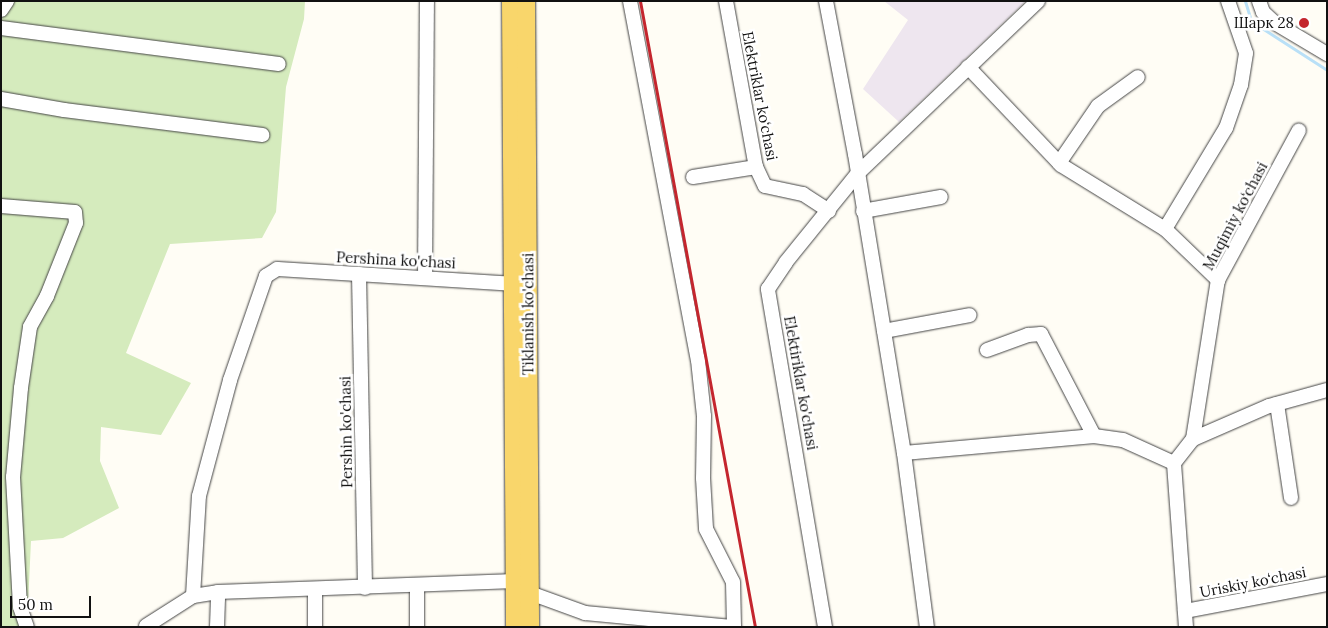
<!DOCTYPE html>
<html>
<head>
<meta charset="utf-8">
<style>
	body { margin:0 }
	#map { position:relative; width:1328px; height:628px; overflow:hidden; background:#fffdf5; font-family:Lora,serif }
	div>[style] { position:absolute }
	[style*='--x'] { left:calc(var(--x)*1px); top:calc(var(--y)*1px); width:calc(var(--w)*1px); rotate:calc(var(--a)*1deg) }
	.industrial>* { inset:0; background:#eee6ef }
	.green>* { inset:0; background:#d5ebbd }
	.stream>* { height:3px; margin:-1.5px; padding:0 1.5px; transform-origin:1.5px; border-radius:1.5px; background:#b9e0f7 }
	.roads { filter:drop-shadow(0 0 1px #444) drop-shadow(0 0 1px #444) }
	.minor>* { height:14px; margin:-7px; padding:0 7px; transform-origin:7px; border-radius:7px; background:#fff }
	.major>* { height:18px; margin:-9px; padding:0 9px; transform-origin:9px; border-radius:9px; background:#f9d66b }
	.rail>* { height:3px; margin:-1.5px; padding:0 1.5px; transform-origin:1.5px; border-radius:1.5px; background:#c4262e }
	.dots>* { width:14px; height:14px; translate:-50% -50%; box-sizing:border-box; border:2px solid #fff; border-radius:50% }
	span { translate:-50% -50%; white-space:nowrap; text-align:center; line-height:1.15; -webkit-text-stroke:5px #fff; paint-order:stroke }
	.poi-label { font-size:15px; color:#111 }
	.right { translate:-100% -50%; text-align:right }
	.street-label { font-size:15px; color:#111 }
	.frame { position:absolute; inset:0; border:2px solid #111; pointer-events:none }
	.scale { position:absolute; left:10px; top:596px; width:81px; height:22px; box-sizing:border-box; border:2px solid #111; border-top:0; padding-left:6px; font-size:15px; line-height:18px; white-space:nowrap; color:#111; -webkit-text-stroke:4px #fff; paint-order:stroke }
</style>
</head>
<body>
<div id="map">
	<div class="industrial">
		<div style="clip-path:polygon(884px 1px,1026px 1px,899px 122px,863px 89px,908px 20px)"></div>
	</div>
	<div class="green">
		<div style="clip-path:polygon(1px 1px,305px 1px,304px 19px,286px 87px,276px 212px,262px 238px,170px 244px,126px 353px,191px 383px,161px 435px,101px 427px,100px 461px,119px 508px,63px 538px,31px 541px,27px 627px,1px 627px)"></div>
	</div>
	<div class="stream">
		<div style="--x:1245;--y:1;--w:21;--a:73"></div>
		<div style="--x:1251;--y:21;--w:90;--a:32.8"></div>
	</div>
	<div class="roads">
		<div class="minor">
			<div style="--x:630;--y:1;--w:365;--a:79.3"></div>
			<div style="--x:698;--y:360;--w:56;--a:83.9"></div>
			<div style="--x:704;--y:416;--w:62;--a:90.9"></div>
			<div style="--x:703;--y:478;--w:51;--a:86.6"></div>
			<div style="--x:706;--y:529;--w:59;--a:63"></div>
			<div style="--x:733;--y:582;--w:45;--a:88.7"></div>
			<div style="--x:726;--y:1;--w:169;--a:79.8"></div>
			<div style="--x:756;--y:167;--w:21;--a:65"></div>
			<div style="--x:765;--y:186;--w:39;--a:12"></div>
			<div style="--x:803;--y:194;--w:31;--a:33"></div>
			<div style="--x:826;--y:1;--w:156;--a:79.3"></div>
			<div style="--x:855;--y:154;--w:303;--a:80.7"></div>
			<div style="--x:904;--y:453;--w:176;--a:82.5"></div>
			<div style="--x:1259;--y:1;--w:12;--a:70"></div>
			<div style="--x:1263;--y:12;--w:16;--a:43"></div>
			<div style="--x:1275;--y:23;--w:61;--a:30.8"></div>
			<div style="--x:1;--y:10;--w:11;--a:-56"></div>
			<div style="--x:1;--y:28;--w:280;--a:7.4"></div>
			<div style="--x:968;--y:67;--w:135;--a:46.5"></div>
			<div style="--x:1061;--y:165;--w:122;--a:31.6"></div>
			<div style="--x:1165;--y:229;--w:74;--a:43.9"></div>
			<div style="--x:1;--y:99;--w:64;--a:9.9"></div>
			<div style="--x:64;--y:110;--w:200;--a:7.2"></div>
			<div style="--x:1059;--y:163;--w:69;--a:-55.6"></div>
			<div style="--x:1098;--y:106;--w:49;--a:-35.9"></div>
			<div style="--x:693;--y:177;--w:64;--a:-9"></div>
			<div style="--x:1;--y:206;--w:74;--a:4.6"></div>
			<div style="--x:75;--y:212;--w:11;--a:85"></div>
			<div style="--x:76;--y:223;--w:79;--a:111.7"></div>
			<div style="--x:47;--y:296;--w:35;--a:119"></div>
			<div style="--x:30;--y:327;--w:62;--a:98.4"></div>
			<div style="--x:21;--y:388;--w:89;--a:95.1"></div>
			<div style="--x:13;--y:477;--w:130;--a:86.9"></div>
			<div style="--x:20;--y:607;--w:21;--a:71"></div>
			<div style="--x:863;--y:211;--w:79;--a:-10.2"></div>
			<div style="--x:1165;--y:229;--w:118;--a:-58.9"></div>
			<div style="--x:1226;--y:128;--w:46;--a:-70.8"></div>
			<div style="--x:1241;--y:85;--w:32;--a:-81"></div>
			<div style="--x:1246;--y:53;--w:55;--a:-109.1"></div>
			<div style="--x:359;--y:274;--w:314;--a:88.9"></div>
			<div style="--x:425;--y:278;--w:277;--a:-89.6"></div>
			<div style="--x:884;--y:331;--w:87;--a:-10.5"></div>
			<div style="--x:987;--y:350;--w:44;--a:-20.1"></div>
			<div style="--x:1028;--y:335;--w:13;--a:-4"></div>
			<div style="--x:1041;--y:334;--w:115;--a:62.5"></div>
			<div style="--x:1277;--y:404;--w:95;--a:81.5"></div>
			<div style="--x:1193;--y:439;--w:161;--a:-81.1"></div>
			<div style="--x:1218;--y:280;--w:170;--a:-61.6"></div>
			<div style="--x:904;--y:453;--w:191;--a:-5.1"></div>
			<div style="--x:1094;--y:436;--w:29;--a:8"></div>
			<div style="--x:1123;--y:440;--w:56;--a:24.3"></div>
			<div style="--x:315;--y:590;--w:37;--a:90"></div>
			<div style="--x:530;--y:593;--w:59;--a:20"></div>
			<div style="--x:585;--y:613;--w:150;--a:5.4"></div>
			<div style="--x:193;--y:596;--w:100;--a:-86.6"></div>
			<div style="--x:199;--y:496;--w:120;--a:-75"></div>
			<div style="--x:230;--y:380;--w:110;--a:-70.9"></div>
			<div style="--x:266;--y:276;--w:13;--a:-32"></div>
			<div style="--x:277;--y:269;--w:236;--a:3.6"></div>
			<div style="--x:1185;--y:611;--w:145;--a:-10.8"></div>
			<div style="--x:146;--y:626;--w:56;--a:-32.6"></div>
			<div style="--x:193;--y:596;--w:25;--a:-9"></div>
			<div style="--x:218;--y:592;--w:297;--a:-2.1"></div>
			<div style="--x:217;--y:627;--w:35;--a:-88"></div>
			<div style="--x:417;--y:627;--w:40;--a:-90"></div>
			<div style="--x:825;--y:627;--w:343;--a:-99.6"></div>
			<div style="--x:768;--y:289;--w:32;--a:-56"></div>
			<div style="--x:786;--y:262;--w:114;--a:-51"></div>
			<div style="--x:858;--y:173;--w:249;--a:-43.7"></div>
			<div style="--x:1186;--y:627;--w:164;--a:-94.2"></div>
			<div style="--x:1174;--y:463;--w:31;--a:-52"></div>
			<div style="--x:1193;--y:439;--w:83;--a:-23.5"></div>
			<div style="--x:1269;--y:406;--w:60;--a:-15.4"></div>
		</div>
		<div class="major">
			<div style="--x:511;--y:1;--w:626;--a:89.63"></div>
			<div style="--x:526;--y:1;--w:626;--a:89.63"></div>
		</div>
	</div>
	<div class="rail">
		<div style="--x:640;--y:1;--w:636;--a:79.59"></div>
	</div>
	<div class="dots">
		<div style="left:1304px;top:23px;background:#c4262e"></div>
	</div>
	<div class="poi-label">
		<span class="right" style="left:1294px;top:23px">Шарк 28</span>
	</div>
	<div class="street-label">
		<span style="left:760px;top:96px;rotate:79deg">Elektriklar ko‘chasi</span>
		<span style="left:1235px;top:216px;rotate:-62deg">Muqimiy ko‘chasi</span>
		<span style="left:396px;top:260px;rotate:3deg">Pershina ko'chasi</span>
		<span style="left:528px;top:314px;rotate:-90deg">Tiklanish ko'chasi</span>
		<span style="left:801px;top:383px;rotate:80deg">Elektiriklar ko'chasi</span>
		<span style="left:346px;top:432px;rotate:-91deg">Pershin ko'chasi</span>
		<span style="left:1253px;top:582px;rotate:-11deg">Uriskiy ko‘chasi</span>
	</div>
	<div class="frame"></div>
	<div class="scale">50 m</div>
</div>
</body>
</html>
